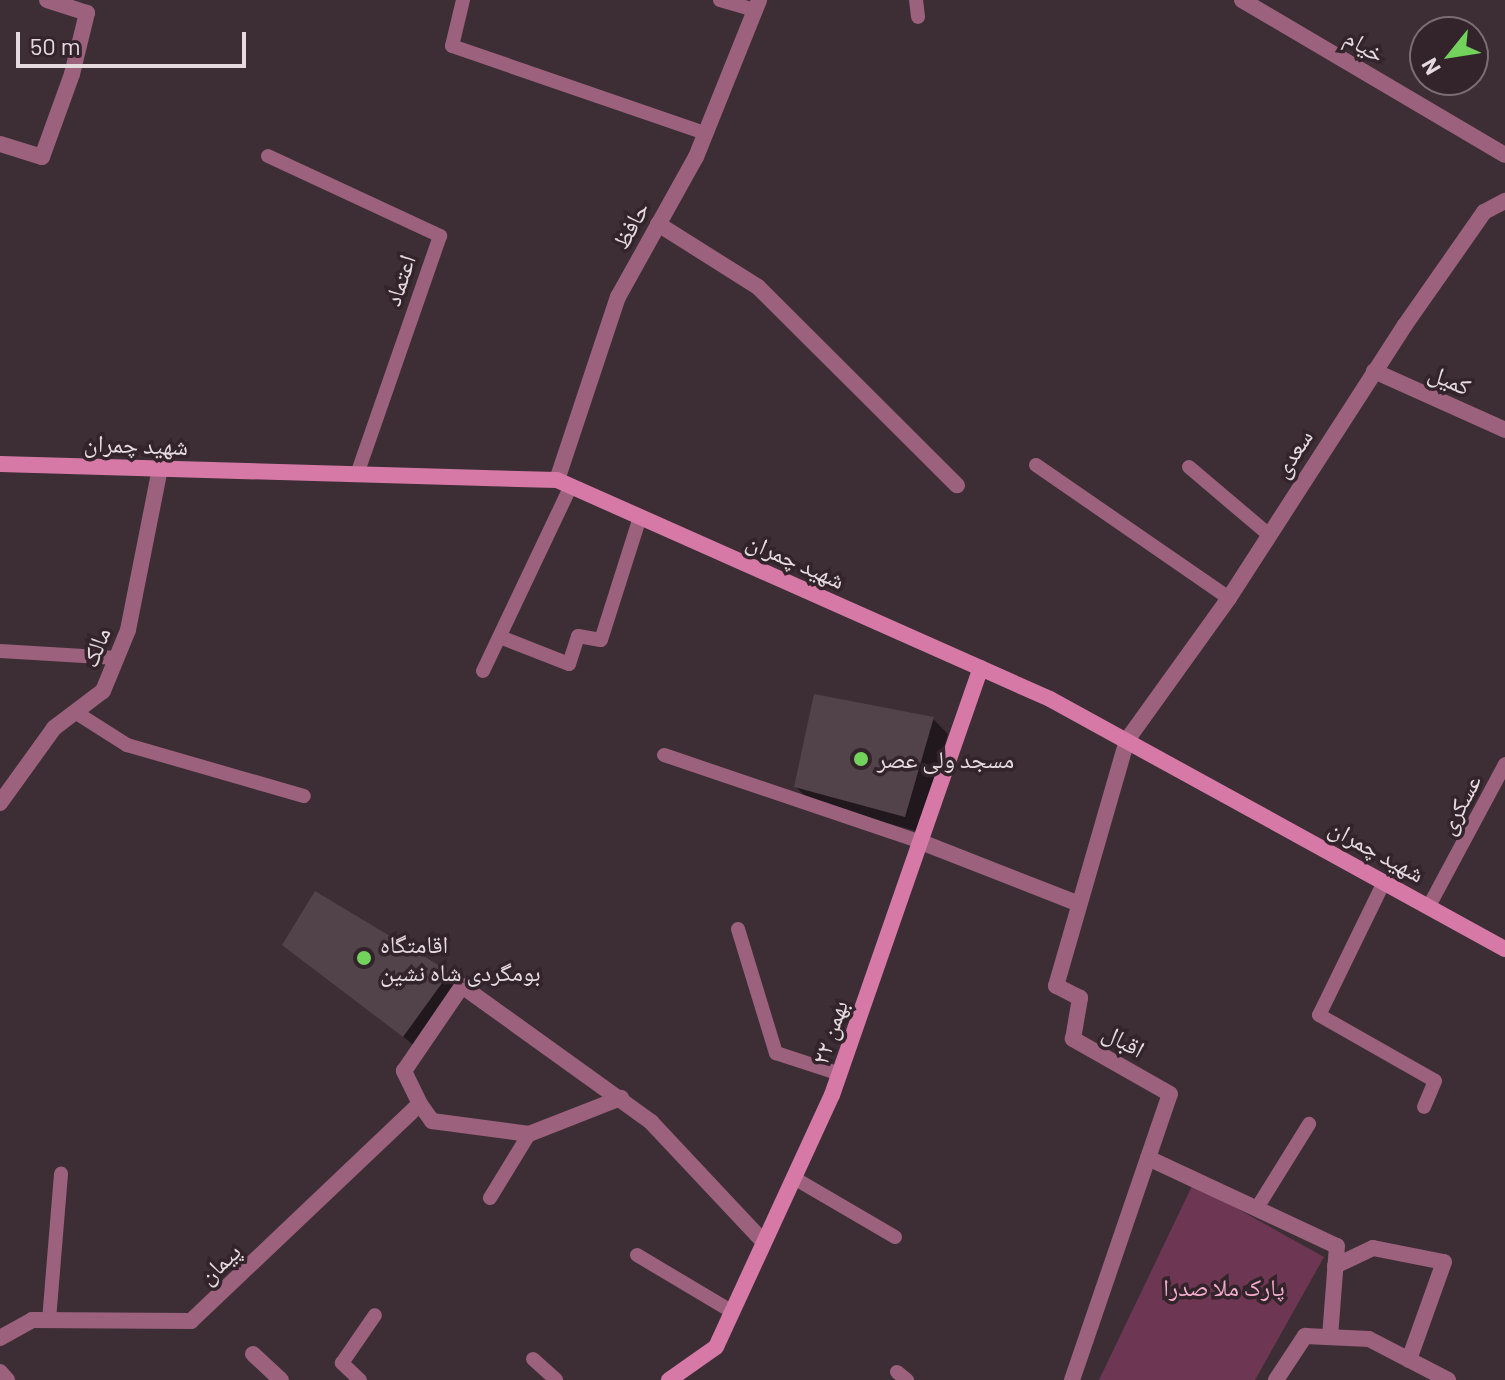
<!DOCTYPE html>
<html>
<head>
<meta charset="utf-8">
<style>
	body { margin:0 }
	#map { position:relative; width:1505px; height:1380px; overflow:hidden; background:#3d2e35; font-family:Barlow,"Noto Naskh Arabic",sans-serif }
	div>[style] { position:absolute }
	[style*='--x'] { left:calc(var(--x)*1px); top:calc(var(--y)*1px); width:calc(var(--w)*1px); rotate:calc(var(--a)*1deg) }
	.green>* { inset:0; background:#6d3652 }
	.shadow>* { inset:0; background:#0007 }
	.building>* { inset:0; background:#524249 }
	.lane>* { height:14px; margin:-7px; padding:0 7px; transform-origin:7px; border-radius:7px; background:#9c617d }
	.street>* { height:16px; margin:-8px; padding:0 8px; transform-origin:8px; border-radius:8px; background:#9c617d }
	.secondary>* { height:16px; margin:-8px; padding:0 8px; transform-origin:8px; border-radius:8px; background:#d679a7 }
	.dots>* { width:22px; height:22px; translate:-50% -50%; box-sizing:border-box; border:4px solid #33242b; border-radius:50% }
	span { translate:-50% -50%; white-space:nowrap; text-align:center; line-height:1.15; -webkit-text-stroke:7px #33242b; paint-order:stroke }
	.street-label { font-size:24px; color:#e5dbdf }
	.poi-label { font-size:24px; color:#e5dbdf }
	.left { translate:0 -50%; text-align:left }
	.park-label { font-size:24px; color:#f4acce }
	.north { position:absolute; left:1409px; top:16px; width:80px; height:80px; box-sizing:border-box; background:#33242b; border:2px solid #7a6d73; border-radius:50%; rotate:240deg; font-size:22px; font-weight:700; line-height:32px; text-align:center; color:#e5dbdf }
	.north::after { content:''; display:block; margin:auto; width:28px; height:36px; background:#73d25c; clip-path:polygon(50% 0,100% 100%,50% 72%,0 100%) }
	.scale { position:absolute; left:16px; top:32px; width:230px; height:36px; box-sizing:border-box; border:4px solid #e5dbdf; border-top:0; padding-left:10px; font-size:24px; line-height:28px; white-space:nowrap; color:#e5dbdf; -webkit-text-stroke:6px #33242b; paint-order:stroke }
</style>
</head>
<body>
<div id="map">
	<div class="green">
		<div style="clip-path:polygon(1193px 1184px,1324px 1257px,1255px 1380px,1099px 1380px)"></div>
	</div>
	<div class="shadow">
		<div style="clip-path:polygon(933px 719px,948px 734px,920px 832px,811px 802px,796px 787px)"></div>
		<div style="clip-path:polygon(315px 894px,449px 974px,464px 989px,420px 1050px,285px 944px)"></div>
	</div>
	<div class="building">
		<div style="clip-path:polygon(814px 694px,934px 717px,905px 817px,794px 787px)"></div>
		<div style="clip-path:polygon(315px 891px,450px 972px,403px 1037px,282px 945px)"></div>
	</div>
	<div class="lane">
		<div style="--x:463;--y:0;--w:47;--a:103.4"></div>
		<div style="--x:452;--y:46;--w:268;--a:19"></div>
		<div style="--x:720;--y:0;--w:36;--a:16"></div>
		<div style="--x:916;--y:0;--w:17;--a:83"></div>
		<div style="--x:268;--y:156;--w:190;--a:24.9"></div>
		<div style="--x:440;--y:236;--w:252;--a:109.2"></div>
		<div style="--x:1036;--y:465;--w:234;--a:34.6"></div>
		<div style="--x:1189;--y:467;--w:104;--a:40.3"></div>
		<div style="--x:500;--y:637;--w:74;--a:21.4"></div>
		<div style="--x:569;--y:664;--w:29;--a:-72"></div>
		<div style="--x:578;--y:636;--w:23;--a:10"></div>
		<div style="--x:601;--y:640;--w:129;--a:-72.4"></div>
		<div style="--x:0;--y:651;--w:117;--a:3.4"></div>
		<div style="--x:483;--y:671;--w:205;--a:-64.6"></div>
		<div style="--x:75;--y:712;--w:62;--a:32.4"></div>
		<div style="--x:127;--y:745;--w:184;--a:16.1"></div>
		<div style="--x:664;--y:755;--w:271;--a:18.7"></div>
		<div style="--x:1384;--y:882;--w:148;--a:116"></div>
		<div style="--x:1319;--y:1015;--w:133;--a:29.6"></div>
		<div style="--x:1435;--y:1081;--w:28;--a:113"></div>
		<div style="--x:1429;--y:906;--w:161;--a:-61.8"></div>
		<div style="--x:738;--y:929;--w:130;--a:73"></div>
		<div style="--x:776;--y:1053;--w:67;--a:18.2"></div>
		<div style="--x:794;--y:1178;--w:117;--a:30.3"></div>
		<div style="--x:490;--y:1198;--w:75;--a:-58.6"></div>
		<div style="--x:1257;--y:1208;--w:99;--a:-58.2"></div>
		<div style="--x:637;--y:1255;--w:109;--a:30.8"></div>
		<div style="--x:49;--y:1320;--w:147;--a:-85.3"></div>
		<div style="--x:533;--y:1359;--w:31;--a:42"></div>
		<div style="--x:897;--y:1372;--w:13;--a:39"></div>
		<div style="--x:360;--y:1380;--w:25;--a:-137"></div>
		<div style="--x:342;--y:1363;--w:58;--a:-55.5"></div>
	</div>
	<div class="street">
		<div style="--x:1242;--y:0;--w:305;--a:30.5"></div>
		<div style="--x:0;--y:144;--w:44;--a:17.2"></div>
		<div style="--x:42;--y:157;--w:88;--a:-70.1"></div>
		<div style="--x:72;--y:74;--w:63;--a:-76.2"></div>
		<div style="--x:87;--y:13;--w:42;--a:-162"></div>
		<div style="--x:658;--y:224;--w:118;--a:32.2"></div>
		<div style="--x:758;--y:287;--w:281;--a:44.9"></div>
		<div style="--x:1374;--y:371;--w:144;--a:24.2"></div>
		<div style="--x:557;--y:480;--w:193;--a:-71.6"></div>
		<div style="--x:618;--y:297;--w:160;--a:-60.9"></div>
		<div style="--x:696;--y:157;--w:169;--a:-68.1"></div>
		<div style="--x:0;--y:803;--w:92;--a:-54.2"></div>
		<div style="--x:54;--y:728;--w:61;--a:-37.1"></div>
		<div style="--x:103;--y:691;--w:66;--a:-67.7"></div>
		<div style="--x:128;--y:630;--w:165;--a:-78.8"></div>
		<div style="--x:921;--y:842;--w:170;--a:21.4"></div>
		<div style="--x:420;--y:1104;--w:37;--a:-116"></div>
		<div style="--x:404;--y:1071;--w:103;--a:-55.7"></div>
		<div style="--x:462;--y:986;--w:233;--a:35.7"></div>
		<div style="--x:651;--y:1122;--w:162;--a:46.8"></div>
		<div style="--x:1148;--y:1158;--w:208;--a:25"></div>
		<div style="--x:1337;--y:1246;--w:91;--a:94.4"></div>
		<div style="--x:1335;--y:1266;--w:42;--a:-25.3"></div>
		<div style="--x:1373;--y:1248;--w:72;--a:11.2"></div>
		<div style="--x:1444;--y:1262;--w:104;--a:109.7"></div>
		<div style="--x:0;--y:1338;--w:37;--a:-29"></div>
		<div style="--x:32;--y:1320;--w:159;--a:0.4"></div>
		<div style="--x:191;--y:1321;--w:315;--a:-43.5"></div>
		<div style="--x:420;--y:1104;--w:21;--a:55"></div>
		<div style="--x:432;--y:1121;--w:98;--a:7.6"></div>
		<div style="--x:529;--y:1134;--w:99;--a:-21.4"></div>
		<div style="--x:253;--y:1354;--w:38;--a:43"></div>
		<div style="--x:0;--y:1372;--w:11;--a:49"></div>
		<div style="--x:1072;--y:1380;--w:302;--a:-71.1"></div>
		<div style="--x:1170;--y:1094;--w:112;--a:-150.4"></div>
		<div style="--x:1073;--y:1039;--w:42;--a:-80.3"></div>
		<div style="--x:1080;--y:998;--w:27;--a:-153"></div>
		<div style="--x:1056;--y:986;--w:256;--a:-73.9"></div>
		<div style="--x:1127;--y:740;--w:175;--a:-54.3"></div>
		<div style="--x:1229;--y:598;--w:325;--a:-57.2"></div>
		<div style="--x:1405;--y:325;--w:138;--a:-55"></div>
		<div style="--x:1484;--y:212;--w:24;--a:-28"></div>
		<div style="--x:1276;--y:1380;--w:53;--a:-56.6"></div>
		<div style="--x:1305;--y:1336;--w:64;--a:2.7"></div>
		<div style="--x:1369;--y:1339;--w:89;--a:27.4"></div>
	</div>
	<div class="secondary">
		<div style="--x:0;--y:464;--w:557;--a:1.65"></div>
		<div style="--x:557;--y:480;--w:539;--a:23.95"></div>
		<div style="--x:1050;--y:699;--w:519;--a:28.79"></div>
		<div style="--x:669;--y:1380;--w:57;--a:-35.1"></div>
		<div style="--x:716;--y:1347;--w:277;--a:-65.3"></div>
		<div style="--x:832;--y:1095;--w:452;--a:-70.8"></div>
	</div>
	<div class="dots">
		<div style="left:861px;top:759px;background:#73d25c"></div>
		<div style="left:364px;top:958px;background:#73d25c"></div>
	</div>
	<div class="street-label">
		<span style="left:1365px;top:45px;rotate:31deg">خیام</span>
		<span style="left:630px;top:225px;rotate:-61deg">حافظ</span>
		<span style="left:399px;top:280px;rotate:-71deg">اعتماد</span>
		<span style="left:1450px;top:379px;rotate:24deg">کمیل</span>
		<span style="left:136px;top:444px;rotate:2deg">شهید چمران</span>
		<span style="left:1292px;top:453px;rotate:-57deg">سعدی</span>
		<span style="left:796px;top:560px;rotate:24deg">شهید چمران</span>
		<span style="left:95px;top:647px;rotate:-68deg">مالک</span>
		<span style="left:1459px;top:804px;rotate:-62deg">عسکری</span>
		<span style="left:1377px;top:850px;rotate:29deg">شهید چمران</span>
		<span style="left:829px;top:1032px;rotate:-71deg">۲۲ بهمن</span>
		<span style="left:1124px;top:1040px;rotate:29deg">اقبال</span>
		<span style="left:219px;top:1263px;rotate:-43deg">پیمان</span>
	</div>
	<div class="poi-label">
		<span class="left" style="left:877px;top:759px">مسجد ولی عصر</span>
		<span class="left" style="left:380px;top:958px">اقامتگاه<br>بومگردی شاه نشین</span>
	</div>
	<div class="park-label">
		<span style="left:1224px;top:1287px">پارک ملا صدرا</span>
	</div>
	<div class="north">N</div>
	<div class="scale">50 m</div>
</div>
</body>
</html>
